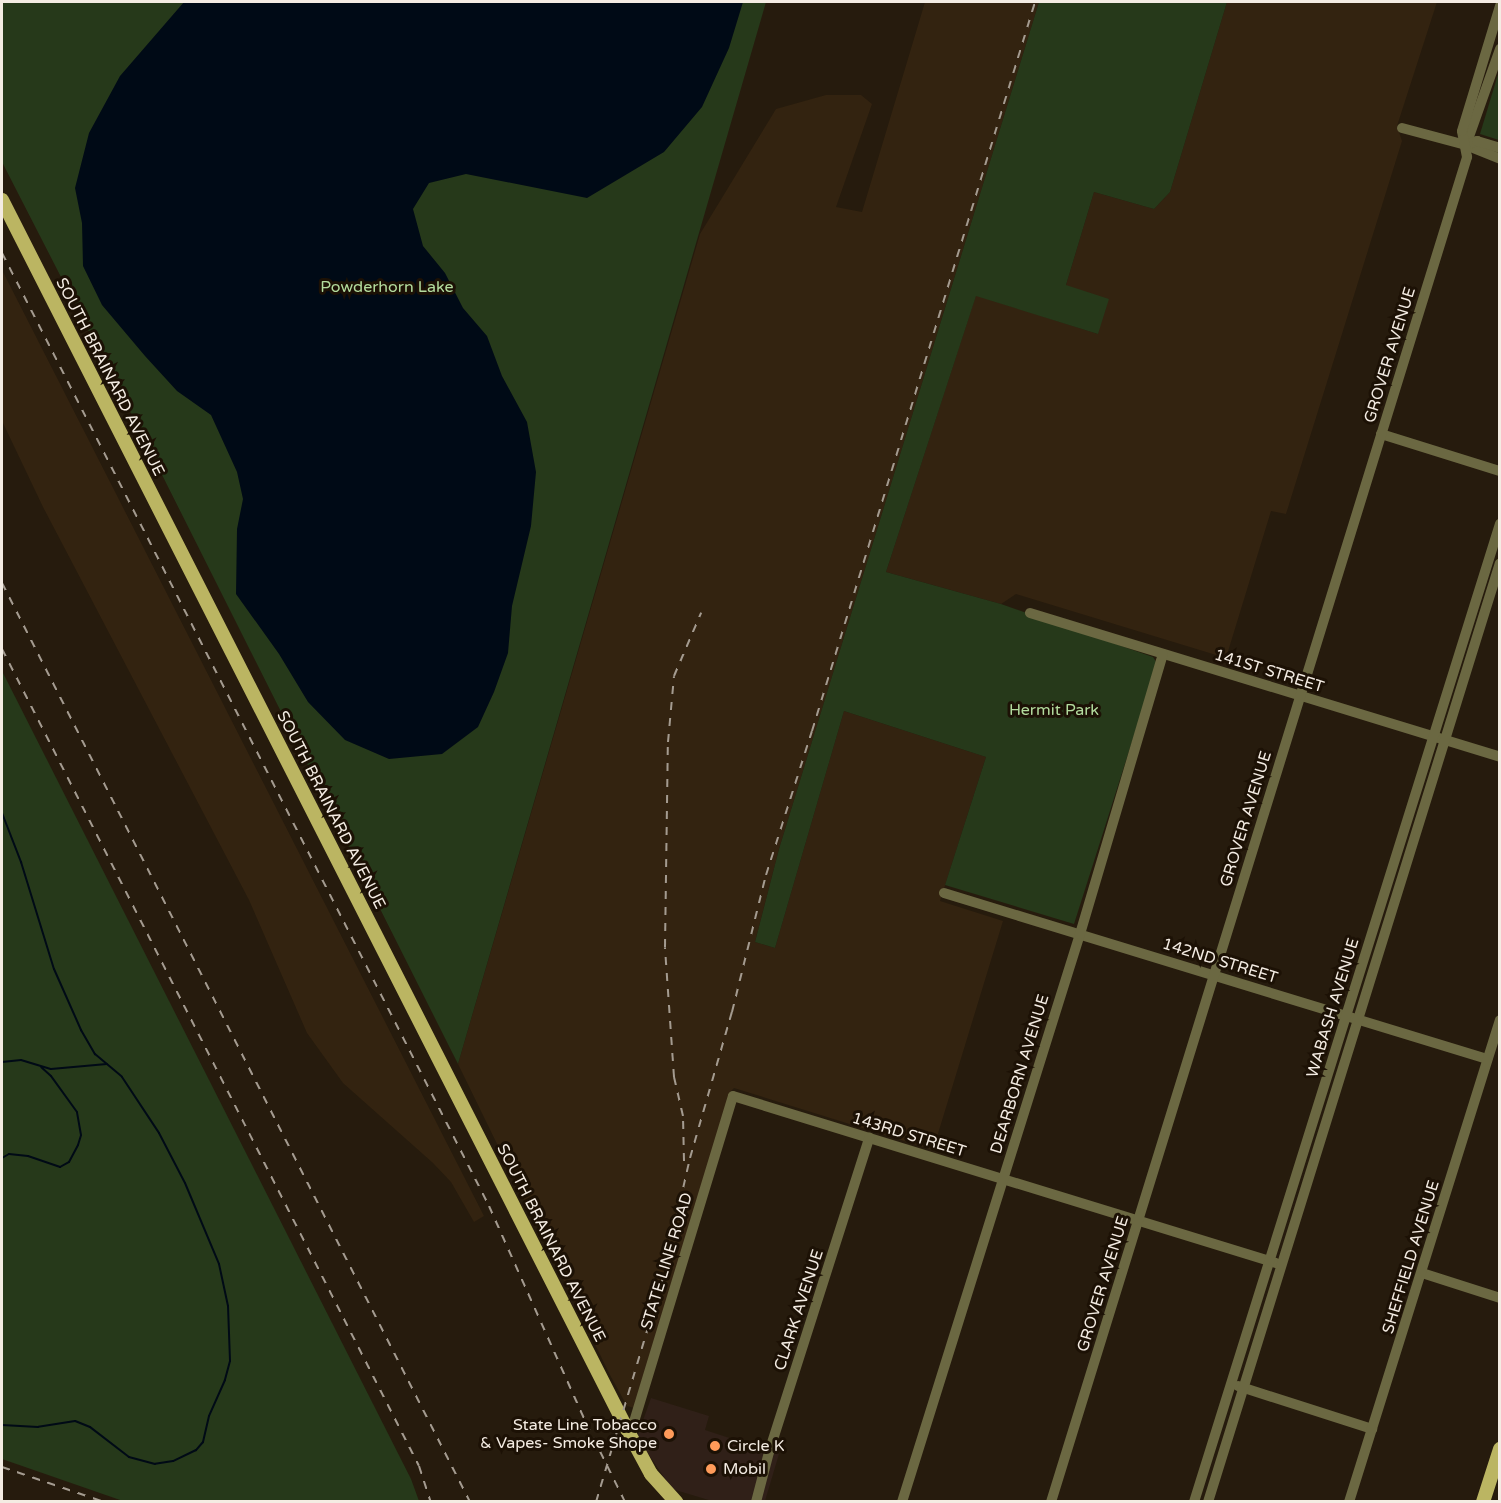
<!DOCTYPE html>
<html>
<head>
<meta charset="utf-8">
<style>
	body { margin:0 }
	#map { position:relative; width:1501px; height:1503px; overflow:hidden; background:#261b0d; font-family:"Varela Round",sans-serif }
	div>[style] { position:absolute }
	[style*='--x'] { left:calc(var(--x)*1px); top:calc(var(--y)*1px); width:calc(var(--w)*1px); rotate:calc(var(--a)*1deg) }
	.commercial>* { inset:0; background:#302018 }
	.built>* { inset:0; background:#332310 }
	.green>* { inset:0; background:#26391a }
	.water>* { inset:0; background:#000a16 }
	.stream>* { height:2px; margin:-1px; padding:0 1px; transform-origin:1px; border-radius:1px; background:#000a16 }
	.minor>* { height:10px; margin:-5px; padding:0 5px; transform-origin:5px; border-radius:5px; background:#6b6842 }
	.major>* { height:14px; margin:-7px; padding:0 7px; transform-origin:7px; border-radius:7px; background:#bbb562 }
	.rail>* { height:2px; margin-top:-1px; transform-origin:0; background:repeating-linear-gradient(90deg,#a49b90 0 8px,transparent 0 16px) }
	.dots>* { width:16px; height:16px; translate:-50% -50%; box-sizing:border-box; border:3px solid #1c1105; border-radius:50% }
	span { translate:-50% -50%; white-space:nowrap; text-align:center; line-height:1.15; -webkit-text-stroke:6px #1c1105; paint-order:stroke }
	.park-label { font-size:16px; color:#b3dc9e }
	.street-label { font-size:16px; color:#f4ece3 }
	.poi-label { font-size:16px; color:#f4ece3 }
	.right { translate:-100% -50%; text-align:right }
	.left { translate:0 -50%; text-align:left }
	.frame { position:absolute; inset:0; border:3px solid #f4ece3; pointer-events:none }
</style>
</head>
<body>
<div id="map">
	<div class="commercial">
		<div style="clip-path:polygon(651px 1398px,709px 1416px,705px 1430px,779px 1454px,765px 1501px,712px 1501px,672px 1489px,637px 1437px)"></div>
	</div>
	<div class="built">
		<div style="clip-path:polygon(925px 2px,1039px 2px,779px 849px,755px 942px,775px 948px,844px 711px,986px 757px,940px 901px,1003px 921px,933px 1150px,734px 1088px,730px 1092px,634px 1408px,627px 1406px,610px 1375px,458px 1064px,700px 234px,776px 109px,826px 95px,861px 95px,872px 104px,836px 207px,862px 212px)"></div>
		<div style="clip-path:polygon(1227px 2px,1437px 2px,1397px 126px,1402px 141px,1286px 514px,1271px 511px,1226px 658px,1016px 594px,1001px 604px,886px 572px,976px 295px,1098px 334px,1066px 285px,1094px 192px,1154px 209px,1170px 192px)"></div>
		<div style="clip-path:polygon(2px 270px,484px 1216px,474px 1222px,451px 1182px,433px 1163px,343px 1083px,307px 1033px,249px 900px,43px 507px,2px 421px)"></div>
	</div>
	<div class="green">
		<div style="clip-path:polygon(2px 2px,766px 2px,458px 1064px,140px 431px,2px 162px)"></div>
		<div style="clip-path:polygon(1039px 2px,1227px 2px,1170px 192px,1154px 209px,1094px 192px,1066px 285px,1109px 299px,1098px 334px,976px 296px,886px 572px,1001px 604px,1153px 657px,1157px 663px,1074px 924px,945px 885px,986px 757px,844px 711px,775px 948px,755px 942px,779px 849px)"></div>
		<div style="clip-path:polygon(1499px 71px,1500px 140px,1499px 140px,1480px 134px)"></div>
		<div style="clip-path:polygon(2px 671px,411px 1479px,419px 1501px,123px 1501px,2px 1459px)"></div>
	</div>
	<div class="water">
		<div style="clip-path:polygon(184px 2px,743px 2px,729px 48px,702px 107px,664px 152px,587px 198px,466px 174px,429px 183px,413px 209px,423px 246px,445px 273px,463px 308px,487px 336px,502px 376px,527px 422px,536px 472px,531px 526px,512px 606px,508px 653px,494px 692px,478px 727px,442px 754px,389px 759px,345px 740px,308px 702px,279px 654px,236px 594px,237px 529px,243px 499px,237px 472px,211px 415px,177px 391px,145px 356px,102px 305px,83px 266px,82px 223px,75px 188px,89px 133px,120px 76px)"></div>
	</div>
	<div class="stream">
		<div style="--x:2;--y:813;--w:53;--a:68.8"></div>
		<div style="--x:21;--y:862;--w:112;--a:72.9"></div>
		<div style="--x:54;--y:969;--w:67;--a:66.1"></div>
		<div style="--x:81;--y:1030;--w:28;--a:60"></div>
		<div style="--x:95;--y:1054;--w:35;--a:40"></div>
		<div style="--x:122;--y:1077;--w:67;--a:56.5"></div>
		<div style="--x:159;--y:1133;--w:56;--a:62.5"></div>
		<div style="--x:185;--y:1183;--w:88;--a:67.2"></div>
		<div style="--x:219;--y:1264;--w:43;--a:77.9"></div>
		<div style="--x:228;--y:1306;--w:55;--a:87.9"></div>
		<div style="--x:230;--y:1361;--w:20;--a:105"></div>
		<div style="--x:225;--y:1380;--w:39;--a:114"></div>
		<div style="--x:209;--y:1416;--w:27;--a:103"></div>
		<div style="--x:203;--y:1442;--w:11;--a:131"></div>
		<div style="--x:196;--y:1450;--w:25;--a:154"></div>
		<div style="--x:173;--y:1461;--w:18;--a:171"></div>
		<div style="--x:155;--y:1464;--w:27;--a:-165"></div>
		<div style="--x:129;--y:1457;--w:49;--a:-142.4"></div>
		<div style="--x:90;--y:1427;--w:16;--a:-158"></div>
		<div style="--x:75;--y:1421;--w:37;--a:171"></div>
		<div style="--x:38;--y:1427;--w:36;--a:-177"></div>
		<div style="--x:2;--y:1062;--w:19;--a:-6"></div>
		<div style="--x:21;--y:1060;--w:31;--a:17"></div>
		<div style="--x:51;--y:1069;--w:56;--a:-5.1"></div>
		<div style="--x:2;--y:1158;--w:8;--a:-30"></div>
		<div style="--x:9;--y:1154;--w:19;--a:6"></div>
		<div style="--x:28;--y:1156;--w:34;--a:19"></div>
		<div style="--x:60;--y:1167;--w:10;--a:-29"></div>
		<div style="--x:69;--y:1162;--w:19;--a:-62"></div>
		<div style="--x:78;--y:1145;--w:10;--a:-73"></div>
		<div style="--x:81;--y:1135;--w:23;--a:-100"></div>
		<div style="--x:77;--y:1112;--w:44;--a:-125.8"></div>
		<div style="--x:51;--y:1076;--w:13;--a:-138"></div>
	</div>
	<div class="minor">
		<div style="--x:1402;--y:128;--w:66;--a:14.9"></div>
		<div style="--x:1466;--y:145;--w:37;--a:22"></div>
		<div style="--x:1466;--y:145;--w:102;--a:-70.5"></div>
		<div style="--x:1466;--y:145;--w:12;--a:-20"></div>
		<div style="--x:1477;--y:141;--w:24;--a:17"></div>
		<div style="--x:1381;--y:434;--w:125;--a:17.3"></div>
		<div style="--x:1030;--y:613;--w:492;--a:17"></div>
		<div style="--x:944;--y:893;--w:568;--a:17"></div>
		<div style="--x:1422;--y:1273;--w:82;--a:17.8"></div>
		<div style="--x:1238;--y:1386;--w:141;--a:17.8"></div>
		<div style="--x:630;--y:1435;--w:354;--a:-73.1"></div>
		<div style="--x:733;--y:1096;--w:568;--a:17.1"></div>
		<div style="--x:756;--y:1502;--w:52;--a:-75.4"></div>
		<div style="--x:769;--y:1452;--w:330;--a:-72.3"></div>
		<div style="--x:902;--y:1502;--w:595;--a:-72.6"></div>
		<div style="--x:1080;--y:934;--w:292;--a:-73.5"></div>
		<div style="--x:1051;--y:1502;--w:1408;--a:-72.81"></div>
		<div style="--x:1467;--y:157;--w:26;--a:-101"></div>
		<div style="--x:1462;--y:131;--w:131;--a:-73.1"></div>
		<div style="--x:1194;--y:1502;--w:1025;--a:-72.63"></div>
		<div style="--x:1208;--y:1502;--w:983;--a:-72.73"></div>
		<div style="--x:1349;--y:1502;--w:505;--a:-72.61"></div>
	</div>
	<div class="major">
		<div style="--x:2;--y:200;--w:1385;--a:63.05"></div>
		<div style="--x:630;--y:1435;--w:44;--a:61.7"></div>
		<div style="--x:651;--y:1474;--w:38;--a:48"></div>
		<div style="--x:1483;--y:1502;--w:56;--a:-72.2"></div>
	</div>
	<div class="rail">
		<div style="--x:2;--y:253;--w:1070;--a:62.93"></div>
		<div style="--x:489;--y:1206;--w:238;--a:65.9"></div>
		<div style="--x:586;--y:1423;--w:88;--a:63.7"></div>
		<div style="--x:2;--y:583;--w:1031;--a:63.01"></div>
		<div style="--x:2;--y:649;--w:917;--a:62.96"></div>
		<div style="--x:419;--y:1466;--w:38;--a:72"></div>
		<div style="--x:684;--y:1161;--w:45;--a:-91.3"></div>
		<div style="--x:683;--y:1116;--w:40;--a:-103"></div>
		<div style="--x:674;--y:1077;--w:130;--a:-94"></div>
		<div style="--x:665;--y:947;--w:205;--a:-89.2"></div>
		<div style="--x:668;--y:742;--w:66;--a:-84.8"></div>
		<div style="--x:674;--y:676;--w:69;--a:-66.8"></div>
		<div style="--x:2;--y:1467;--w:108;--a:18.9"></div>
		<div style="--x:596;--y:1502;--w:231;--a:-73.4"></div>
		<div style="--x:662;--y:1281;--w:126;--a:-77.2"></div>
		<div style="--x:690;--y:1158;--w:152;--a:-74"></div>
		<div style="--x:732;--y:1012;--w:141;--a:-76.1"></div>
		<div style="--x:766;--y:875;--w:151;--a:-72.3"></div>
		<div style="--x:812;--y:731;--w:762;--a:-72.99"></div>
	</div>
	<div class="dots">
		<div style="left:669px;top:1434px;background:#ff9b5a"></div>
		<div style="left:715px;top:1446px;background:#ff9b5a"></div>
		<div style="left:711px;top:1469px;background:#ff9b5a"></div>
	</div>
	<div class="park-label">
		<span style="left:387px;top:287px">Powderhorn Lake</span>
		<span style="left:1054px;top:710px">Hermit Park</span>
	</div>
	<div class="street-label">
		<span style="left:1390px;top:355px;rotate:-73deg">GROVER AVENUE</span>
		<span style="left:110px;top:377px;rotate:63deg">SOUTH BRAINARD AVENUE</span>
		<span style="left:1269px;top:671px;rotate:17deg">141ST STREET</span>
		<span style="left:331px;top:810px;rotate:63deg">SOUTH BRAINARD AVENUE</span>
		<span style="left:1246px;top:819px;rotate:-73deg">GROVER AVENUE</span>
		<span style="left:1220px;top:961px;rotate:17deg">142ND STREET</span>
		<span style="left:1333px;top:1008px;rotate:-73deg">WABASH AVENUE</span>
		<span style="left:1020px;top:1074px;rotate:-73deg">DEARBORN AVENUE</span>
		<span style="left:909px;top:1135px;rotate:17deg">143RD STREET</span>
		<span style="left:551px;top:1243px;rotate:63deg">SOUTH BRAINARD AVENUE</span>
		<span style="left:1411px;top:1257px;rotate:-73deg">SHEFFIELD AVENUE</span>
		<span style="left:667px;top:1261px;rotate:-73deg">STATE LINE ROAD</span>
		<span style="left:1103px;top:1284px;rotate:-73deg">GROVER AVENUE</span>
		<span style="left:799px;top:1310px;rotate:-72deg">CLARK AVENUE</span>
	</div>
	<div class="poi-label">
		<span class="right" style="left:657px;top:1434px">State Line Tobacco<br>&amp; Vapes- Smoke Shope</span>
		<span class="left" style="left:727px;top:1446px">Circle K</span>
		<span class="left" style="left:723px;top:1469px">Mobil</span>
	</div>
	<div class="frame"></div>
</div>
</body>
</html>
